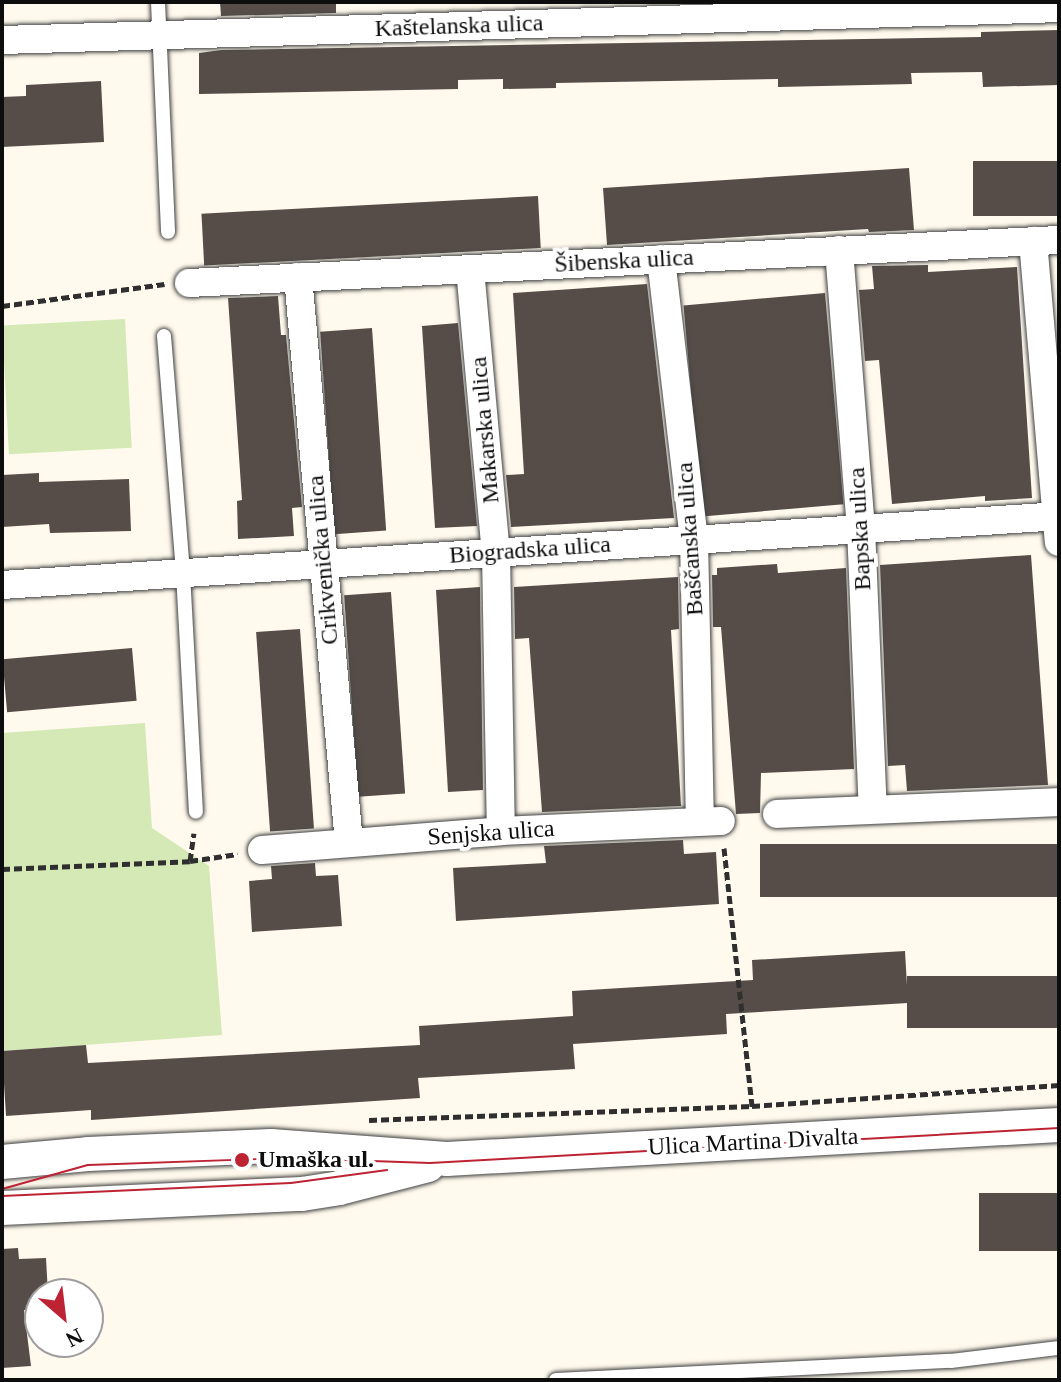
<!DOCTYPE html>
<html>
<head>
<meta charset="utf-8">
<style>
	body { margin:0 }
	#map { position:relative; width:1061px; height:1382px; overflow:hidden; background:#fffaed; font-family:Georgia,serif }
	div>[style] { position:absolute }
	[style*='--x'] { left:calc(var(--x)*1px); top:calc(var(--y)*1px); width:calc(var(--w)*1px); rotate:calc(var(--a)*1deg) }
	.green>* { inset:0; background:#d4e9b6; transform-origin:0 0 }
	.building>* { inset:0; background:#564d49; transform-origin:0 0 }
	.path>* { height:5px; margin-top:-2.5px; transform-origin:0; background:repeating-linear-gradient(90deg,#2f2f2f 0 8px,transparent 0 12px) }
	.roads { filter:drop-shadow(0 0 2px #404040) drop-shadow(0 0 2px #404040) }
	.service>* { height:14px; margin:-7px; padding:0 7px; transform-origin:7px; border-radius:7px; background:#fff }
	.minor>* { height:28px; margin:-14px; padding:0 14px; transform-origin:14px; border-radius:14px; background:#fff }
	.tertiary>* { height:34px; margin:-17px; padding:0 17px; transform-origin:17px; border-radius:17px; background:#fff }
	.tram>* { height:2px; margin:-1px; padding:0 1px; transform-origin:1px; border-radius:1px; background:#be2333 }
	.dots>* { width:22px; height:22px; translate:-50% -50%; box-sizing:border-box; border:4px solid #fff; border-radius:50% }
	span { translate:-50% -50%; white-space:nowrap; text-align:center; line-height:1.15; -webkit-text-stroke:8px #fff; paint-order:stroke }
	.street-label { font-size:24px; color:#0d0d0d }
	.poi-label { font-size:24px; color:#0d0d0d; font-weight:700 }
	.left { translate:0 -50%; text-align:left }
	.frame { position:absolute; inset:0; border:4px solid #0d0d0d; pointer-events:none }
	.north { position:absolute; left:24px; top:1278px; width:80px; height:80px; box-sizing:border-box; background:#fff; border:2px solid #9e9e9e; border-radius:50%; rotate:152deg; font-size:22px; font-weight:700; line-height:32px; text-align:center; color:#0d0d0d }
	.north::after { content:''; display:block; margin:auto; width:28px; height:36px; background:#be2333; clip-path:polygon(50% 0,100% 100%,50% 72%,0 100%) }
</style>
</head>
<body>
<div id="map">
	<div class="green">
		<div style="left:125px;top:319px;width:129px;height:123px;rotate:87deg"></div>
		<div style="clip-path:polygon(145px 723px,152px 828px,209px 866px,222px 1035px,2px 1051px,2px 733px)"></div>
	</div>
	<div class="building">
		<div style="clip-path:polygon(220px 2px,336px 2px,336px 13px,221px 16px)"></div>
		<div style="clip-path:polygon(1059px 30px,1059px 85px,983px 87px,982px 72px,911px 73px,912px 84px,778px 87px,778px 79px,556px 83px,556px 88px,503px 89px,503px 79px,458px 80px,458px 89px,199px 94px,199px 53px,221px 50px,981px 37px,981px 32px)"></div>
		<div style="clip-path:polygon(101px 81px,104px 142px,2px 147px,2px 97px,26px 96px,26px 85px)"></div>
		<div style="left:1059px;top:161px;width:55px;height:86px;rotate:90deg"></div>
		<div style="clip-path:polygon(909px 168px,914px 230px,869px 232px,868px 229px,607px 245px,603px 188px)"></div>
		<div style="left:538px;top:196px;width:52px;height:337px;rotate:87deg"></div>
		<div style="clip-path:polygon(928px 265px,928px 272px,1017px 267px,1032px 498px,985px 501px,985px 496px,892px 504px,879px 360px,865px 361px,859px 290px,874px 289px,872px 266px)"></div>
		<div style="clip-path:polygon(647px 284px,674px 518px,511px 527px,506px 475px,524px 474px,513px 293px)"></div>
		<div style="left:825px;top:293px;width:212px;height:142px;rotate:85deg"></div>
		<div style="clip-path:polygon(278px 296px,281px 335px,286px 335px,302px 507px,292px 508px,294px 536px,238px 539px,237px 501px,242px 500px,228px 298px)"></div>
		<div style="clip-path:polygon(458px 323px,477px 526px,435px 528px,422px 326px)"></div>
		<div style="left:372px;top:328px;width:203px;height:52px;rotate:86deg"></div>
		<div style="clip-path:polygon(39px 473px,39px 482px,129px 479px,131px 531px,50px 533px,49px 524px,2px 527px,2px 475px)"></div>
		<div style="clip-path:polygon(1031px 555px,1048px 785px,907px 791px,905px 765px,888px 766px,880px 565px)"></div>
		<div style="clip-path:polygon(777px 564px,778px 573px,846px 568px,854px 769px,761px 773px,760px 813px,736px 814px,721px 627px,713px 627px,712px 575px,717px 575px,717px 568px)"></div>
		<div style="clip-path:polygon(678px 577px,679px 629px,671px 630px,681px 806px,542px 812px,529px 638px,515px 639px,514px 587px)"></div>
		<div style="clip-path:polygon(480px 587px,483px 790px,448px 792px,436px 590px)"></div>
		<div style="left:391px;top:592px;width:202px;height:47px;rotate:86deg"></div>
		<div style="left:300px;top:629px;width:200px;height:44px;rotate:86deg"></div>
		<div style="left:132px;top:648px;width:53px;height:130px;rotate:85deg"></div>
		<div style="clip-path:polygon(683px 840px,684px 854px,716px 852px,719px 904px,456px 921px,453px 868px,546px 863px,544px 846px)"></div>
		<div style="left:1059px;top:844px;width:53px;height:299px;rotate:90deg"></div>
		<div style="clip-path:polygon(315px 863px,316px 876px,338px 875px,342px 926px,252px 932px,249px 881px,272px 879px,271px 866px)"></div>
		<div style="clip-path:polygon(905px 951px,908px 1003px,726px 1014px,727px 1034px,573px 1044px,575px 1069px,418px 1078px,420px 1098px,91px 1120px,91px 1110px,6px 1116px,2px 1051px,86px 1045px,88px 1063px,420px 1045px,419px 1026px,573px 1016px,572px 991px,753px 980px,752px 960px)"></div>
		<div style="left:1059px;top:976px;width:52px;height:152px;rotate:90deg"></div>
		<div style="left:1059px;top:1193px;width:58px;height:80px;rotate:90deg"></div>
		<div style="clip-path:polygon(18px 1248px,19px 1259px,46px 1258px,48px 1294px,40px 1294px,40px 1309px,24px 1310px,31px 1366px,2px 1368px,2px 1249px)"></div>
	</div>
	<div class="path">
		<div style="--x:2;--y:306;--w:164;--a:-7.7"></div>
		<div style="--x:724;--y:848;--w:260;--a:83.8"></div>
		<div style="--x:190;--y:861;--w:28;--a:-82"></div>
		<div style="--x:2;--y:869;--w:188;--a:-2.4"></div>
		<div style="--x:190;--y:861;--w:48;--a:-8.5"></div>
		<div style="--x:369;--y:1120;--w:383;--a:-2.1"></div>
		<div style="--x:752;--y:1106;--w:308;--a:-3.9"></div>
	</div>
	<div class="roads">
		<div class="service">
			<div style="--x:158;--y:2;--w:230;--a:87.5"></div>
			<div style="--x:164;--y:336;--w:238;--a:85.4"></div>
			<div style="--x:183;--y:573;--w:239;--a:86.9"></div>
			<div style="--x:556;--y:1380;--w:395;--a:-2.8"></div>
			<div style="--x:951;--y:1361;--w:109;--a:-6.9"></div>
		</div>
		<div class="minor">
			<div style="--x:2;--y:40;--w:1057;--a:-1.73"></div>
			<div style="--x:1033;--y:241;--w:302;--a:85.1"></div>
			<div style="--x:839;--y:250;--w:279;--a:85.5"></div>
			<div style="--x:861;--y:528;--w:281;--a:87.6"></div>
			<div style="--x:661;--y:259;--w:282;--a:83.3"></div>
			<div style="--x:694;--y:539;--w:281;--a:88.8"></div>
			<div style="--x:470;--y:269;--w:284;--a:84.8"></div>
			<div style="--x:496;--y:552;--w:279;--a:89"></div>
			<div style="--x:298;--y:277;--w:568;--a:84.85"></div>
			<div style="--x:189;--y:283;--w:871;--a:-2.83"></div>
			<div style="--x:2;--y:585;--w:1059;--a:-3.73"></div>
			<div style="--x:777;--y:814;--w:282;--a:-2.4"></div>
			<div style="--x:262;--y:850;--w:240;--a:-4.5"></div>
			<div style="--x:501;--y:831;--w:220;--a:-2.6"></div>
		</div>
		<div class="tertiary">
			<div style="--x:2;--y:1162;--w:86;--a:-5.3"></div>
			<div style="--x:88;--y:1154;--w:183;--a:-2.5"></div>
			<div style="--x:271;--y:1146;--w:176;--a:4.2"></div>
			<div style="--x:447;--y:1159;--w:613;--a:-3.18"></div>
			<div style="--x:2;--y:1208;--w:300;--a:-2.7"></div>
			<div style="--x:302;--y:1194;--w:37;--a:-9"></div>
			<div style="--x:339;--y:1188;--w:92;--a:-14.5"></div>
		</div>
	</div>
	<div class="tram">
		<div style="--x:2;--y:1189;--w:89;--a:-15.6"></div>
		<div style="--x:88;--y:1165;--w:197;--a:-2"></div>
		<div style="--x:285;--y:1158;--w:145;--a:2"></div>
		<div style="--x:430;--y:1163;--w:630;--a:-3.18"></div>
		<div style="--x:2;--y:1196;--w:289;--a:-2.6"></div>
		<div style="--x:291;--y:1183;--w:97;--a:-7.7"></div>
	</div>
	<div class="dots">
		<div style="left:242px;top:1160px;background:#be2333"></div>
	</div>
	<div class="street-label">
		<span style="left:459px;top:26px;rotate:-2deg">Kaštelanska ulica</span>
		<span style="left:624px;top:261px;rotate:-3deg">Šibenska ulica</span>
		<span style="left:485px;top:430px;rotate:-95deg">Makarska ulica</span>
		<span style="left:860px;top:529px;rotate:-93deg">Bapska ulica</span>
		<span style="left:690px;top:539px;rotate:-94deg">Baščanska ulica</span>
		<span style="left:530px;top:550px;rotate:-4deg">Biogradska ulica</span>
		<span style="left:323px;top:560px;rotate:-95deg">Crikvenička ulica</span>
		<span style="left:491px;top:833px;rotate:-4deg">Senjska ulica</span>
		<span style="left:753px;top:1142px;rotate:-3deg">Ulica Martina Divalta</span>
	</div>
	<div class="poi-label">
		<span class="left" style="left:258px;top:1160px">Umaška ul.</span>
	</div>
	<div class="frame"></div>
	<div class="north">N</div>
</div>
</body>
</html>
